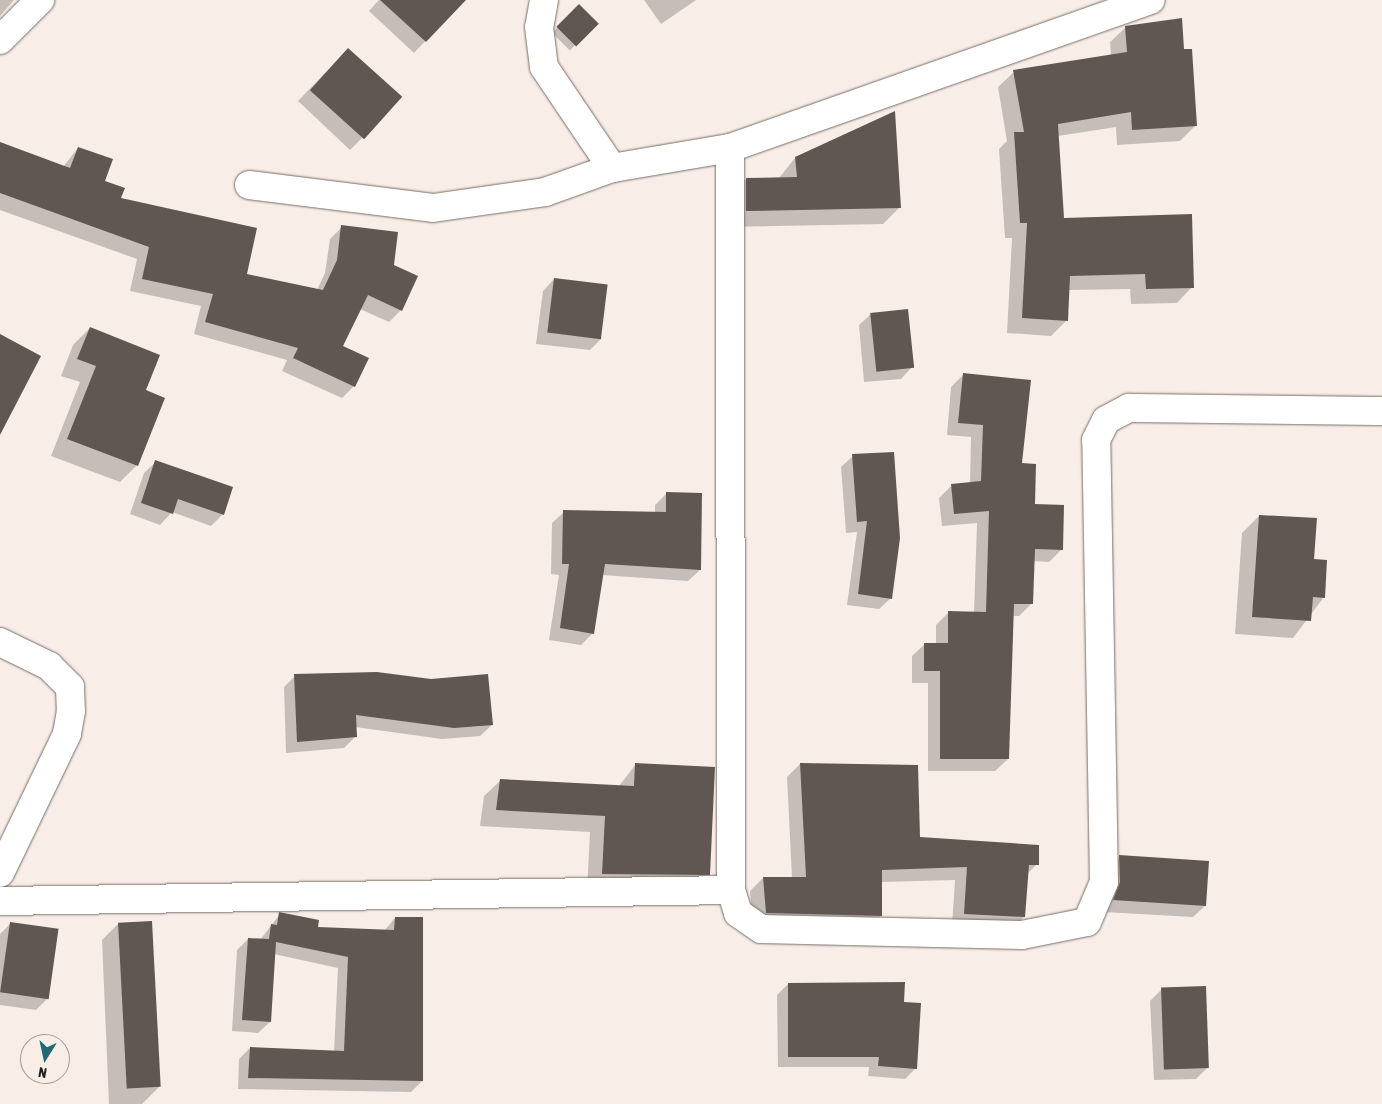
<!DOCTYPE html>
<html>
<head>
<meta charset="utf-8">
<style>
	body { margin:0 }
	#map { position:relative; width:1382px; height:1104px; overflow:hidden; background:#f9ede7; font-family:"Asap Condensed",sans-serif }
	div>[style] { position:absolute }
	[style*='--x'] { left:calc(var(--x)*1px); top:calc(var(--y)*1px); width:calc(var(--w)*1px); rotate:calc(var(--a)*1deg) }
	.shadow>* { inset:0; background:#0003; transform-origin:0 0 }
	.building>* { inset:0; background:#615752; transform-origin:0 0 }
	.roads { filter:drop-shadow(0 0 1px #776d68) drop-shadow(0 0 1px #776d68) }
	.minor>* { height:28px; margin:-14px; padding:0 14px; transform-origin:14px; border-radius:14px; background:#fff }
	span { translate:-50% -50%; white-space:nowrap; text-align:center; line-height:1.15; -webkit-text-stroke:5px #f9ede7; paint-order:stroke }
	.north { position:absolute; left:20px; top:1034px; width:50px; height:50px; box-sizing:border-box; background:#f9ede7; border:1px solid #a39a95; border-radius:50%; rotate:190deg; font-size:14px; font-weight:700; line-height:20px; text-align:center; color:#211d1b }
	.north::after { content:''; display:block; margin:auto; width:18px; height:22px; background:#206975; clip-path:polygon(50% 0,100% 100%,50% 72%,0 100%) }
</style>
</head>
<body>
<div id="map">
	<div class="shadow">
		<div style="clip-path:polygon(0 0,14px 0,0 16px)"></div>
		<div style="clip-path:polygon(379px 0,464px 0,414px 53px,369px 11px)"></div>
		<div style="clip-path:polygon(644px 0,696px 0,661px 24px)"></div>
		<div style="left:579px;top:6px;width:25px;height:38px;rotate:45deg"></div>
		<div style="clip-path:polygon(1126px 27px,1183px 51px,1195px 126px,1180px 141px,1117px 145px,1116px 127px,1058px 136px,1063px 219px,1192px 287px,1177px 303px,1131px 304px,1130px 289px,1068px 290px,1067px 320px,1051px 336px,1007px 333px,1012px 238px,1005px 238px,999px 149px,1007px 141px,998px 87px,1014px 72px,1111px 56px,1110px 42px)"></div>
		<div style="clip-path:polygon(348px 49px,362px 138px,350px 150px,298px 101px)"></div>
		<div style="clip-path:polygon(0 144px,63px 167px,78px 148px,120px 199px,245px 275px,317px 290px,325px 273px,330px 239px,342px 227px,392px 266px,401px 310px,389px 322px,360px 309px,342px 347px,354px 386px,342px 398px,282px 371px,287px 360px,194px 334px,201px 306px,130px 291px,137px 259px,0 210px)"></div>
		<div style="clip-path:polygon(795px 158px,900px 207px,883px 224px,729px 227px,729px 196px,746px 179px,779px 178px)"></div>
		<div style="clip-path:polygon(554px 279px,601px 339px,590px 350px,536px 344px,543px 291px)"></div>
		<div style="clip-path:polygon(871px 314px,912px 367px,901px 379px,864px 382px,859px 325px)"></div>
		<div style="clip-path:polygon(90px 328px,144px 391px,163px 399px,136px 466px,120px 482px,51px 456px,80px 382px,61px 376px,73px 345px)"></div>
		<div style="clip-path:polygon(964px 374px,1021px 464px,1034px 506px,1061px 550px,1049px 562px,1033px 561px,1031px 604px,1019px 616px,1013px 616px,1008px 759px,995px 771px,928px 771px,928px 683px,912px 683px,912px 656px,925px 644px,936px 644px,936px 625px,949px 612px,974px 613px,977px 523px,942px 526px,939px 498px,952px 485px,970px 483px,971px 437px,947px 435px,951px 387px)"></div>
		<div style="clip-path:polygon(853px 456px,891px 598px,879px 609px,847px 605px,857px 532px,846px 533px,841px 467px)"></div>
		<div style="clip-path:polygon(156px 462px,223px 514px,211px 526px,172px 512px,160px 525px,130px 514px,144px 473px)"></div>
		<div style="clip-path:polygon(667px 493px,700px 570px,688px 581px,602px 575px,593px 633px,581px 645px,549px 640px,559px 575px,551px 574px,552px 523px,564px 512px,655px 513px,655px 505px)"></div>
		<div style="clip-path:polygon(1259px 516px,1324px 597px,1293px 638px,1235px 634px,1242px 533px)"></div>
		<div style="clip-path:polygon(295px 676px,492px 725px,480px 736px,442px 739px,355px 727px,355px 737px,344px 748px,286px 753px,284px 687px)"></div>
		<div style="clip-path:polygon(636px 764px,709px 874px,692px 890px,587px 890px,590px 832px,480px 826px,484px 796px,501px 780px,619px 786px)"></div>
		<div style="clip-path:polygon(800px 764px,919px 838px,1037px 864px,1027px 874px,1024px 917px,1011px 930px,952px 926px,955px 880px,881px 882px,881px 916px,868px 929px,753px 926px,750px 891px,763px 878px,792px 878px,787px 777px)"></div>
		<div style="clip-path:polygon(1120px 857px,1205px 906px,1193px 917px,1103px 912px,1108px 868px)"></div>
		<div style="clip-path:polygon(280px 914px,316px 928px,384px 931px,395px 918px,422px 1081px,411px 1092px,238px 1089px,239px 1059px,250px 1048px,334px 1052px,338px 968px,274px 954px,270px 1022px,258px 1033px,232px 1031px,237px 950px,248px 939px,260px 940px)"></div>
		<div style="clip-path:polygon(119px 923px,159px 1087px,142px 1104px,109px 1104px,102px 940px)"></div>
		<div style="clip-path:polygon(10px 924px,47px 999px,36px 1010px,0 1005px,0 934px)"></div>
		<div style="clip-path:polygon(788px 984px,903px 1003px,916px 1068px,905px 1079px,868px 1076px,869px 1067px,778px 1067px,777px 995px)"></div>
		<div style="clip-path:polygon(1162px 989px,1208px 1067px,1196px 1079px,1154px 1080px,1150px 1001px)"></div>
	</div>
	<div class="building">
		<div style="clip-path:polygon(380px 0,466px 0,426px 42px)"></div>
		<div style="left:579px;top:4px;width:28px;height:32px;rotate:45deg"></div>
		<div style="clip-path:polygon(1182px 18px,1184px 49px,1192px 49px,1197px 126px,1132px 130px,1131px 112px,1058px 124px,1064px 218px,1192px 214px,1194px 288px,1146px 289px,1145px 274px,1070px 276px,1068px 321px,1022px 318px,1027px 223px,1020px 223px,1014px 132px,1024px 132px,1013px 70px,1127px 52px,1125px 26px)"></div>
		<div style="left:348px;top:48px;width:73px;height:57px;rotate:42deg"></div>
		<div style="clip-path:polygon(895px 111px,901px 208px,746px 211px,746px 178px,797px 177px,795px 157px)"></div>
		<div style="clip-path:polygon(0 142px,70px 168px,78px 147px,113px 159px,105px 181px,125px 188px,121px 198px,257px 228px,247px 274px,323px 290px,337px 260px,341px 225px,398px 232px,394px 265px,418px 276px,402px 311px,368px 295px,343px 346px,369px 358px,355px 387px,293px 358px,298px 348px,205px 322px,213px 294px,142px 279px,149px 247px,0 193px)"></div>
		<div style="left:554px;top:278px;width:54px;height:55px;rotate:7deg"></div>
		<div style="left:908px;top:309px;width:59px;height:38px;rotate:84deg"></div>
		<div style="clip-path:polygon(90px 327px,160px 355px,146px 390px,165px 398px,138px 466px,67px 439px,96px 366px,77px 359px)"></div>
		<div style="clip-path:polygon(0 334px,41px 356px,0 435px)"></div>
		<div style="clip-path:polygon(963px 373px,1031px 380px,1022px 463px,1036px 464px,1035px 504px,1064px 505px,1063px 550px,1035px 549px,1033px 604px,1014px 604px,1009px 759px,940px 759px,940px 671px,924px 671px,924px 643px,948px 643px,948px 611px,986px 612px,989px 511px,954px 514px,951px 484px,981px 481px,983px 425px,958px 423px)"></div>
		<div style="clip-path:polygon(894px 452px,900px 538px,892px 599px,858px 594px,867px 521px,857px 522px,852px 454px)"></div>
		<div style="clip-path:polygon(155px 460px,233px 487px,224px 515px,178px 499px,173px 514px,141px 503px)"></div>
		<div style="clip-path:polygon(666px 492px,702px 493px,701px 570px,605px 564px,594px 634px,560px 628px,569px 564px,562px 564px,563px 510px,666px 512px)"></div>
		<div style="clip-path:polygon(1259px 515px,1317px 518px,1314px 559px,1327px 560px,1325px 598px,1313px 597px,1311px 621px,1252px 617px)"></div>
		<div style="clip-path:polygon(377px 672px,431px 679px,488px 674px,493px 725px,454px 728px,356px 715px,357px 737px,297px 742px,294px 674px)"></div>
		<div style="clip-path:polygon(635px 763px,715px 767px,710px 875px,602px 874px,605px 816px,496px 810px,500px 779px,634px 786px)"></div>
		<div style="clip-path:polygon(800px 763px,918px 765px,920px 837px,1039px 845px,1039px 865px,1029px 865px,1025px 917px,964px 914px,967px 867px,882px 870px,882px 916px,766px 913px,763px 877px,806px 877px)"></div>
		<div style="clip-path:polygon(1119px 855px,1209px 861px,1206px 906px,1113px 900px,1120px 882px)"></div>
		<div style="clip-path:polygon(279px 912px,319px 920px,318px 927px,394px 930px,395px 917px,423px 917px,423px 1081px,248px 1078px,250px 1047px,344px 1051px,348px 957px,276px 942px,271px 1022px,242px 1020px,248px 938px,269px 939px,271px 924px,277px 925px)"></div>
		<div style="left:152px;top:921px;width:166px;height:34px;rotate:87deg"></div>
		<div style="left:10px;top:922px;width:49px;height:71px;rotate:8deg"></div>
		<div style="clip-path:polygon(905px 982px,904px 1002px,921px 1003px,917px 1069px,878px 1066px,879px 1057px,788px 1057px,788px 983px)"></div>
		<div style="left:1206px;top:986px;width:82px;height:45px;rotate:88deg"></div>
	</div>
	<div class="roads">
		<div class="minor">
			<div style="--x:544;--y:0;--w:27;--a:100"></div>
			<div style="--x:539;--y:27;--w:40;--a:82.9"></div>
			<div style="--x:544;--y:67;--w:122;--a:56"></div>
			<div style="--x:0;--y:40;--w:57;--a:-45"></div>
			<div style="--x:249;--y:185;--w:185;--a:7.1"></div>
			<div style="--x:433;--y:208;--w:113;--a:-8.1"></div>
			<div style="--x:545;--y:192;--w:71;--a:-19.7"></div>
			<div style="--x:612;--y:168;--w:120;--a:-9.6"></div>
			<div style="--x:730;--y:148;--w:446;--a:-19.4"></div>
			<div style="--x:0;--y:642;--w:55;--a:26.1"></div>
			<div style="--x:49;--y:666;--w:30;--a:45"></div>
			<div style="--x:70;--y:687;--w:24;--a:88"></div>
			<div style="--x:71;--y:711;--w:23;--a:100"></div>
			<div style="--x:67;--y:734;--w:154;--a:115.7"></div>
			<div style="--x:731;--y:890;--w:24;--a:73"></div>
			<div style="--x:738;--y:913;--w:28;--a:35"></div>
			<div style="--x:761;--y:929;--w:261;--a:1.3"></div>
			<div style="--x:1022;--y:935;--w:66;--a:-11.3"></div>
			<div style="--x:1087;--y:922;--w:43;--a:-67"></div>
			<div style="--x:1104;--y:882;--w:442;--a:-91"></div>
			<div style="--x:1096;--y:440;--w:22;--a:-63"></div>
			<div style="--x:1106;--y:420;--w:26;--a:-28"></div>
			<div style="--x:1129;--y:408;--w:253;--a:0.7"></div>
			<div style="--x:0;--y:901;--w:731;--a:-0.86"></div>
			<div style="--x:731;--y:890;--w:742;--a:-90.08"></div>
		</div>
	</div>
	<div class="north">N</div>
</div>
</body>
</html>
